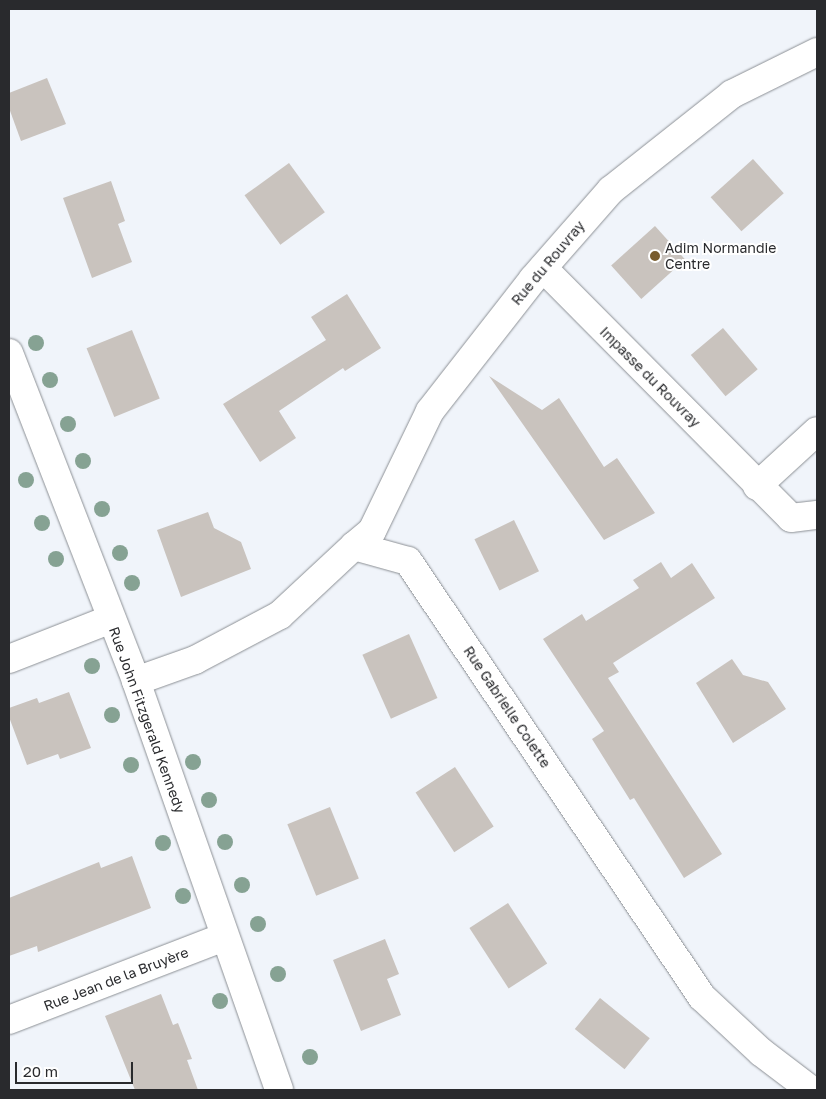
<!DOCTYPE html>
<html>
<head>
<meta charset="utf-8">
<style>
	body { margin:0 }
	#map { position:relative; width:826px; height:1099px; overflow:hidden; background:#f0f4fa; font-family:"Golos Text",sans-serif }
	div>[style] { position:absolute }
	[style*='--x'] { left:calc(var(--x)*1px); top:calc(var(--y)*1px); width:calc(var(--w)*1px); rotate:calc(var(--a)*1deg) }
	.building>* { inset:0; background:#c9c3be; transform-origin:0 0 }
	.roads { filter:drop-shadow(0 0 1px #8c9095) drop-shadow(0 0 1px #8c9095) }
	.street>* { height:28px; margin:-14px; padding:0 14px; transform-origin:14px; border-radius:14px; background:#fff }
	.trees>* { width:16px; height:16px; margin:-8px; border-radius:50%; background:#86a293 }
	.dots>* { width:14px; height:14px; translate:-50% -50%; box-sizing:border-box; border:2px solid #fff; border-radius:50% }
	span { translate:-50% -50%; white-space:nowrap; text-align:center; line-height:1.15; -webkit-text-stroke:4px #fff; paint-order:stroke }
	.poi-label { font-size:14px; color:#292a2d }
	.left { translate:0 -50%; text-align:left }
	.street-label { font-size:14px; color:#292a2d }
	.frame { position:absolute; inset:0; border:10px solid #292a2d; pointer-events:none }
	.scale { position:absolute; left:15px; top:1062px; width:118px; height:22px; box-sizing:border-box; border:2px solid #292a2d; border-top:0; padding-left:6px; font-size:15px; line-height:18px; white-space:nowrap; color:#292a2d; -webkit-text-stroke:4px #fff; paint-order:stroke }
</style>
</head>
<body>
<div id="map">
	<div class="building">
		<div style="clip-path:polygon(47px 78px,66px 124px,21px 141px,9px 108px,9px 93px)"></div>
		<div style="left:753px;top:159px;width:46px;height:57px;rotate:48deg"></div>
		<div style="left:289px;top:163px;width:61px;height:55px;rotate:54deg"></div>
		<div style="clip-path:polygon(111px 181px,125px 221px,118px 224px,132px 262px,92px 278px,63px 198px)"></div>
		<div style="left:655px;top:226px;width:45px;height:59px;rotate:48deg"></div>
		<div style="clip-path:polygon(347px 294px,381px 348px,345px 371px,343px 368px,279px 411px,296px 438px,260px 462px,223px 404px,326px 340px,311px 317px)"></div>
		<div style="left:723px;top:328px;width:54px;height:42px;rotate:50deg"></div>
		<div style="left:132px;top:330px;width:74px;height:49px;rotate:68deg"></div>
		<div style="clip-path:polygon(489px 376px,542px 410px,559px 398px,604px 467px,617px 458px,655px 513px,604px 540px)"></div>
		<div style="clip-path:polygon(208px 512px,214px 528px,241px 542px,251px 569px,181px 597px,157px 530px)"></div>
		<div style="left:514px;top:520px;width:57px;height:44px;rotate:64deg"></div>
		<div style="clip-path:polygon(661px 562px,671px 578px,692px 563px,715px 598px,613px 663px,619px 672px,608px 678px,722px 854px,684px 878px,634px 798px,630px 800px,592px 739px,604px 731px,543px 639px,582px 614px,586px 621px,639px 588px,633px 580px)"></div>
		<div style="left:409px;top:634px;width:70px;height:51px;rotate:66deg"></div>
		<div style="clip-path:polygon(732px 659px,743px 675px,768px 682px,786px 709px,733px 743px,696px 683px)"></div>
		<div style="clip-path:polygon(69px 692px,91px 748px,60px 759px,58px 754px,27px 765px,9px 717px,9px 708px,37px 698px,39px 703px)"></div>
		<div style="left:455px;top:767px;width:71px;height:47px;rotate:57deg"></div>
		<div style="left:330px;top:807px;width:77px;height:46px;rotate:68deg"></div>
		<div style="clip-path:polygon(132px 856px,151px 908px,38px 952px,37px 946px,9px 956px,9px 898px,99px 862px,101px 868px)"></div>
		<div style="left:508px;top:903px;width:72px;height:46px;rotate:57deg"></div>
		<div style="clip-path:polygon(385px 939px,399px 974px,387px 979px,401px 1015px,361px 1031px,333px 960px)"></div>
		<div style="clip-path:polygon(161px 994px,173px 1025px,178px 1023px,192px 1059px,187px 1060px,198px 1090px,135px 1090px,105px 1016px)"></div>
		<div style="left:600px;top:998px;width:64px;height:40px;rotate:39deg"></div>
	</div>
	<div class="roads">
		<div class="street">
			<div style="--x:543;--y:268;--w:352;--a:45.2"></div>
			<div style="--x:791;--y:518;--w:26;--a:-7"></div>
			<div style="--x:9;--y:353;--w:352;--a:68.8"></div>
			<div style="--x:136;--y:681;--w:433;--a:70.7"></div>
			<div style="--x:757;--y:486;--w:81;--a:-42.5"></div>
			<div style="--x:354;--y:546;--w:23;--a:-40"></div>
			<div style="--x:372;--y:531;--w:133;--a:-64.2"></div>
			<div style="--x:430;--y:411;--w:167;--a:-52"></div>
			<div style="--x:533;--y:279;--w:118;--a:-48.8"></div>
			<div style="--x:611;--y:190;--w:154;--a:-38.4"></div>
			<div style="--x:732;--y:94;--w:95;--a:-26.3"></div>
			<div style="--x:9;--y:659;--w:110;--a:-21.4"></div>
			<div style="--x:136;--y:681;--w:63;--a:-19.6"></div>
			<div style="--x:195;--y:660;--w:96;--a:-27.9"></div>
			<div style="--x:280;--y:615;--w:101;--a:-43"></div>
			<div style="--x:354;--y:546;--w:56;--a:15.5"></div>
			<div style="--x:408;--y:561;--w:526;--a:56.01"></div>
			<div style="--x:702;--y:997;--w:81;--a:43"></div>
			<div style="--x:761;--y:1052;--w:63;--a:37.2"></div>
			<div style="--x:9;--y:1020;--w:230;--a:-21.1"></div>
		</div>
	</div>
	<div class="trees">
		<div style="left:36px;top:343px"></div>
		<div style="left:50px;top:380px"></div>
		<div style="left:68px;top:424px"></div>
		<div style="left:83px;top:461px"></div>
		<div style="left:26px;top:480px"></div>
		<div style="left:102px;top:509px"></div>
		<div style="left:42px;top:523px"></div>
		<div style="left:120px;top:553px"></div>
		<div style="left:56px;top:559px"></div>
		<div style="left:132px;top:583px"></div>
		<div style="left:92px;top:666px"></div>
		<div style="left:112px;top:715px"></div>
		<div style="left:193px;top:762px"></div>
		<div style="left:131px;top:765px"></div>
		<div style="left:209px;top:800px"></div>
		<div style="left:225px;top:842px"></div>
		<div style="left:163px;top:843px"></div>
		<div style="left:242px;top:885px"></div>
		<div style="left:183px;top:896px"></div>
		<div style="left:258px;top:924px"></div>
		<div style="left:278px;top:974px"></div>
		<div style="left:220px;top:1001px"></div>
		<div style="left:310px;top:1057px"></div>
	</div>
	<div class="dots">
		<div style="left:655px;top:256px;background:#785c2e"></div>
	</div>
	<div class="poi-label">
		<span class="left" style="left:665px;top:256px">Adim Normandie<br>Centre</span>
	</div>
	<div class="street-label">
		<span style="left:548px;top:263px;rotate:-50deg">Rue du Rouvray</span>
		<span style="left:650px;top:377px;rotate:45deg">Impasse du Rouvray</span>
		<span style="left:507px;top:707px;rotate:56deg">Rue Gabrielle Colette</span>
		<span style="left:147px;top:720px;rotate:70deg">Rue John Fitzgerald Kennedy</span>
		<span style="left:116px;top:979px;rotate:-21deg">Rue Jean de la Bruyère</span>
	</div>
	<div class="frame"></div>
	<div class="scale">20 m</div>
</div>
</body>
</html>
